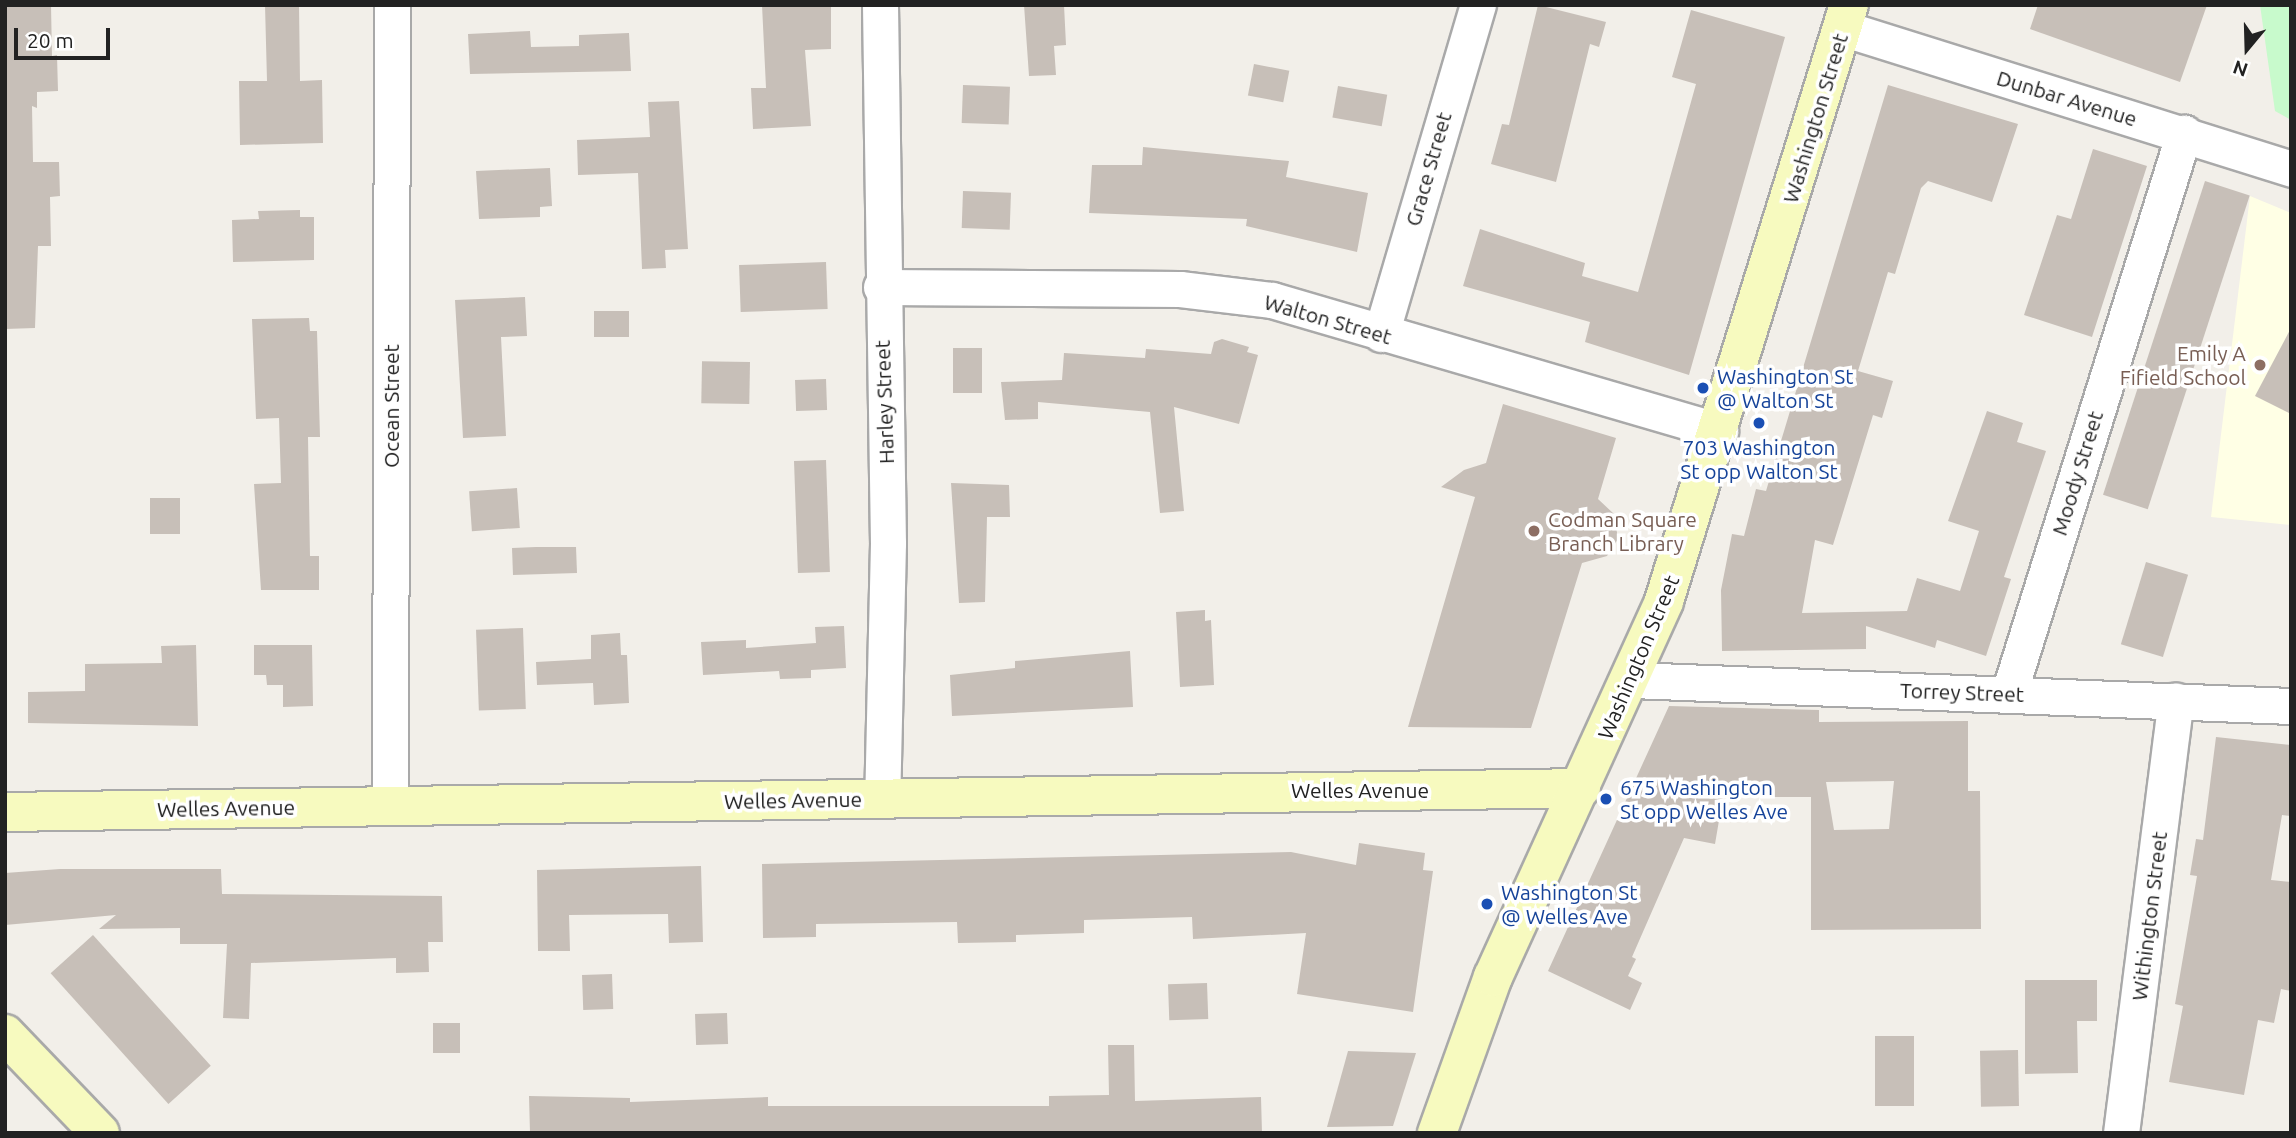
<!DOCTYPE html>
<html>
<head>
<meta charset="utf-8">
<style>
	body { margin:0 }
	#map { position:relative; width:2296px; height:1138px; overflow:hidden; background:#f2efe9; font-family:Ubuntu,sans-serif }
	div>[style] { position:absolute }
	.education>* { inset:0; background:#ffffe5 }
	.park>* { inset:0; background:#c8facc }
	.building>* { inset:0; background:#c7bfb8; transform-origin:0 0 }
	.roads { filter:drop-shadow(2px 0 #a9a9a9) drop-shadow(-2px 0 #a9a9a9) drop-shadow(0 2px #a9a9a9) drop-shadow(0 -2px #a9a9a9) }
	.street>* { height:35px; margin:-17.5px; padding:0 17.5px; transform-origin:17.5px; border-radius:17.5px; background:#fff }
	.secondary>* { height:38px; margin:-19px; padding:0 19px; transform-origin:19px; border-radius:19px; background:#f7fabf }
	.dots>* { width:19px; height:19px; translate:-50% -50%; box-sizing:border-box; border:4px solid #fff; border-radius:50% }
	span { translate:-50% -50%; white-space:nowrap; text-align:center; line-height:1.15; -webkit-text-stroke:7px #fff; paint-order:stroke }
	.street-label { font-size:21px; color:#222 }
	.education-label { font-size:21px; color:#785e54 }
	.right { translate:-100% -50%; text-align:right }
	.left { translate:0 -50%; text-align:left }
	.transit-label { font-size:21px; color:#164399 }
	.frame { position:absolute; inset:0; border:7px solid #222; pointer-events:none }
	.north { position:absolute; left:2212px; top:14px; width:70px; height:70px; -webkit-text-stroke:5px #fff; paint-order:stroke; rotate:199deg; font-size:19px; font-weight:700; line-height:28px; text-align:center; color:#222 }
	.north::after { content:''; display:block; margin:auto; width:24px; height:32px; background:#222; clip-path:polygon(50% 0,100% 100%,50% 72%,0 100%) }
	.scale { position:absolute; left:14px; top:28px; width:96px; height:32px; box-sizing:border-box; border:4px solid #222; border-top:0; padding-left:9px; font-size:21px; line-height:24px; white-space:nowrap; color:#222; -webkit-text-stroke:5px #fff; paint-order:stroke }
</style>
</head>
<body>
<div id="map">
	<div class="education">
		<i style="clip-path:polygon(2250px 196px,2291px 213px,2291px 525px,2211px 517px)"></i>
	</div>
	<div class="park">
		<i style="clip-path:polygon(2260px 5px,2291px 5px,2291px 120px,2275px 111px)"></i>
	</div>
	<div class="building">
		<i style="clip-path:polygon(5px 5px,51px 5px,52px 56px,57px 55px,58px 91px,37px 92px,37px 108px,32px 106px,33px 162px,59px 162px,60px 196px,50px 197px,51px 246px,38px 246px,35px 328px,5px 329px)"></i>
		<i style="clip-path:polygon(265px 5px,299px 5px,300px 81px,322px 80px,323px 143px,240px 145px,239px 81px,267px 81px)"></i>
		<i style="clip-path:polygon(762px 5px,831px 5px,831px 49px,805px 50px,811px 126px,753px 129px,751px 88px,766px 88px)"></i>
		<i style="clip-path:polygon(1024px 5px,1064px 5px,1066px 45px,1054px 46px,1056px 75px,1029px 76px)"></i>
		<i style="clip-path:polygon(1538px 5px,1606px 22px,1599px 47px,1590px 44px,1556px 182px,1491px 164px,1502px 124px,1509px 125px)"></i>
		<i style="clip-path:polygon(2038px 5px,2207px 5px,2180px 82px,2030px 29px)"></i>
		<i style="clip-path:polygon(1691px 10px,1785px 37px,1689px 375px,1585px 342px,1590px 322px,1463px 286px,1480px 229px,1585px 263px,1582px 276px,1638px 292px,1696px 84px,1672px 77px)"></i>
		<i style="clip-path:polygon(530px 31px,531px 47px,579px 46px,579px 35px,629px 33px,631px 71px,470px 74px,468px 34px)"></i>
		<i style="left:1254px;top:64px;width:36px;height:32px;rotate:11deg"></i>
		<i style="left:963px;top:85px;width:47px;height:38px;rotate:2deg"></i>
		<i style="clip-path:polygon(1888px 85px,2018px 124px,1992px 202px,1928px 181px,1921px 188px,1895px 274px,1888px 272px,1858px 371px,1893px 381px,1882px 418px,1873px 415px,1833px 545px,1815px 540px,1802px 613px,1907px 611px,1917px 578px,1960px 591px,1979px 531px,1948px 521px,1987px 411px,2023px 423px,2017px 442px,2046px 451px,2004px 577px,2011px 579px,1986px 656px,1937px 640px,1935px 648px,1866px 626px,1866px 649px,1722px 651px,1721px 590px,1732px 534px,1744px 536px,1756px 489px,1766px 491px)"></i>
		<i style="left:1338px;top:86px;width:50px;height:32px;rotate:10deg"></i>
		<i style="clip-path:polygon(679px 101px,688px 249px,665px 250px,666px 268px,642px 269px,638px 173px,578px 175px,577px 140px,650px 137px,648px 102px)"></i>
		<i style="clip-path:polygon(1143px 147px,1289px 161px,1286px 177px,1368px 193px,1357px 252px,1246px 226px,1247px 219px,1089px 213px,1092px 165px,1142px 165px)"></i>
		<i style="clip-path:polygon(2093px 149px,2147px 166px,2092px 337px,2024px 315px,2057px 215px,2071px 219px)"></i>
		<i style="clip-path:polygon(550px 168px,552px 206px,540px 207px,540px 217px,479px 219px,476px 171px)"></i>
		<i style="left:2205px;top:181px;width:47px;height:330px;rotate:18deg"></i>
		<i style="left:963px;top:191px;width:48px;height:37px;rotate:2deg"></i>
		<i style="clip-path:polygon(300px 210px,300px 217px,314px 217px,314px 260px,233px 262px,232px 220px,259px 219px,258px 211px)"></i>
		<i style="left:826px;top:262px;width:47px;height:87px;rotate:88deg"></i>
		<i style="clip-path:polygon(525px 297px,527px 336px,501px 337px,506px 436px,463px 438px,455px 300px)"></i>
		<i style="left:629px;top:311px;width:26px;height:35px;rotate:90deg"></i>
		<i style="clip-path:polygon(309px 318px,310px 331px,317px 331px,320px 437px,308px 437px,310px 556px,319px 556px,319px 590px,261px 590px,254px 484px,281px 483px,279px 418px,256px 419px,252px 319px)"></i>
		<i style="clip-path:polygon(2291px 328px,2291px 414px,2255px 396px)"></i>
		<i style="clip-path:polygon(1222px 339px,1249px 347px,1247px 352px,1258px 355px,1239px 424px,1174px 407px,1184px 511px,1160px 513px,1150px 412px,1038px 402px,1038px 419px,1005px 420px,1001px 382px,1062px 380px,1064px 353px,1145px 358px,1146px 349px,1211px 354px,1214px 342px)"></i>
		<i style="left:953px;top:348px;width:29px;height:45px"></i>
		<i style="left:750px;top:362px;width:42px;height:48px;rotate:91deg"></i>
		<i style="left:826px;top:379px;width:31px;height:31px;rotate:88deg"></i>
		<i style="clip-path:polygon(1503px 404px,1616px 438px,1598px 499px,1614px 514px,1618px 539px,1607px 556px,1582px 563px,1531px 728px,1408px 727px,1475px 497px,1441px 487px,1464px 470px,1486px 463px)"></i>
		<i style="left:826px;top:460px;width:112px;height:32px;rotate:88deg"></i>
		<i style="clip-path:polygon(951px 483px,1009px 485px,1010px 517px,987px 517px,985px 602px,959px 603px)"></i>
		<i style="left:517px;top:488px;width:40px;height:48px;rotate:86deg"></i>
		<i style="left:150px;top:498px;width:30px;height:36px"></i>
		<i style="clip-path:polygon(536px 547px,576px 547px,577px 573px,513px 575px,512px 548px)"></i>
		<i style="left:2146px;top:562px;width:44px;height:86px;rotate:17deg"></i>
		<i style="clip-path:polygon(1205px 610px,1205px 621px,1211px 620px,1214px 685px,1180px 687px,1176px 612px)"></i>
		<i style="clip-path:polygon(844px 626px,846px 668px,811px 670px,811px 678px,780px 679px,779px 671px,703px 675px,701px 642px,746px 640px,746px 648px,816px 643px,815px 627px)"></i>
		<i style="left:523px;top:628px;width:81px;height:47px;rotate:88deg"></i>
		<i style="clip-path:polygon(620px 633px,621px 655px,627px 655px,629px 703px,594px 705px,593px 683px,537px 685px,536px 662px,591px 659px,591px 635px)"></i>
		<i style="clip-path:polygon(196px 645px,198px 726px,28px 723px,28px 692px,85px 691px,85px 664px,162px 663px,161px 646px)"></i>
		<i style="clip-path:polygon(254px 645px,312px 645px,313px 706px,283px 707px,283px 685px,267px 685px,266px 675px,254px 675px)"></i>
		<i style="clip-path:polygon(1130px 651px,1133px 707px,952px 716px,950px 675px,1015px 668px,1015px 661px)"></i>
		<i style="clip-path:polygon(evenodd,1669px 706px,1819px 710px,1819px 722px,1968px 721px,1968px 791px,1980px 791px,1981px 929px,1811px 930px,1811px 797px,1723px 797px,1715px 844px,1684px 838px,1632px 957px,1636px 959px,1628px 976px,1642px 983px,1630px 1010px,1548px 971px,1669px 706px,1894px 781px,1889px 829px,1834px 830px,1826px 782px,1894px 781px)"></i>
		<i style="clip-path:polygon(2216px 737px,2291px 745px,2291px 816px,2282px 815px,2271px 880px,2291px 882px,2291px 991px,2281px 989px,2274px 1023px,2258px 1020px,2244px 1095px,2169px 1082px,2183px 1006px,2175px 1004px,2197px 876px,2190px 875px,2196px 839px,2203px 840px)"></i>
		<i style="clip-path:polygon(1359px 843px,1425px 853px,1423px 870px,1433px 871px,1413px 1012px,1297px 994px,1306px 933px,1193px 939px,1192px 917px,1084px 920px,1084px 933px,1016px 935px,1016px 942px,958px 943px,957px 922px,816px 924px,816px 937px,763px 938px,762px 864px,1291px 852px,1356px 865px)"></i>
		<i style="clip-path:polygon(701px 866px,703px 942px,669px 943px,668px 914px,569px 915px,570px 951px,538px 951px,537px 870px)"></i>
		<i style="clip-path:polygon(60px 869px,221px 869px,222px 894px,442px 896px,443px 942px,428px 942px,429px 972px,396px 973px,396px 958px,251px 963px,249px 1019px,223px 1018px,227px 944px,180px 944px,180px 928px,99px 929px,116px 915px,5px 925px,5px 873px)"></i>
		<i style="left:93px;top:935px;width:176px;height:57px;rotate:48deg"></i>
		<i style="left:612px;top:974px;width:35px;height:30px;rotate:88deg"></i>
		<i style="clip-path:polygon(2025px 980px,2097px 980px,2097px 1021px,2077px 1021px,2078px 1073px,2025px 1074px)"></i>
		<i style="left:1207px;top:983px;width:36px;height:39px;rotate:88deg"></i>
		<i style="left:727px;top:1013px;width:31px;height:32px;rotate:88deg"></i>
		<i style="left:460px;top:1023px;width:30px;height:27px;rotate:90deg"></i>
		<i style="left:1875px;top:1036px;width:39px;height:70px"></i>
		<i style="clip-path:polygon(1108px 1045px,1134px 1045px,1135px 1101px,1261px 1097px,1262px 1133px,530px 1133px,529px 1096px,630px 1098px,630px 1102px,768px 1097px,768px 1106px,1049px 1106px,1049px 1096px,1109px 1095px)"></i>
		<i style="left:2018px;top:1050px;width:56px;height:38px;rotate:89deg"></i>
		<i style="clip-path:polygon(1348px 1051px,1416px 1053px,1393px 1126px,1327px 1127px)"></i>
	</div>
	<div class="roads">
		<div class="street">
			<i style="left:880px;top:5px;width:538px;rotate:89.15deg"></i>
			<i style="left:888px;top:543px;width:255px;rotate:91.3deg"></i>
			<i style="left:1842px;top:28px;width:471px;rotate:17.4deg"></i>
			<i style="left:881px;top:287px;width:299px;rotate:0.4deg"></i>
			<i style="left:1180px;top:289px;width:93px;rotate:6.8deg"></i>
			<i style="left:1272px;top:300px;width:467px;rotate:16.3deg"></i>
			<i style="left:1381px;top:334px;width:343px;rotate:-73.6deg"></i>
			<i style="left:1632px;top:680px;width:660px;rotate:2.26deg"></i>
			<i style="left:2009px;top:693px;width:587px;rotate:-72.65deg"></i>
			<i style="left:390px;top:806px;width:801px;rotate:-89.86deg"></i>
			<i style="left:2121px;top:1133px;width:436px;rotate:-82.8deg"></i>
		</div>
		<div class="secondary">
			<i style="left:5px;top:812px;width:1576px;rotate:-0.87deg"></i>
			<i style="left:5px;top:1034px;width:137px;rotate:46.2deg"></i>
			<i style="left:1437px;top:1133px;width:166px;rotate:-70.3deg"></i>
			<i style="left:1493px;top:977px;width:413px;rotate:-65.5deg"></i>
			<i style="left:1664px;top:601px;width:624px;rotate:-72.76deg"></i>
		</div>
	</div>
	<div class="dots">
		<i style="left:2260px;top:365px;background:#8d6e63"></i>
		<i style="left:1703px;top:388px;background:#1a4fb4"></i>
		<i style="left:1759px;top:423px;background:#1a4fb4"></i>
		<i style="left:1534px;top:531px;background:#8d6e63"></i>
		<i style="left:1606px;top:799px;background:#1a4fb4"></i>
		<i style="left:1487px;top:904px;background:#1a4fb4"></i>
	</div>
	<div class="street-label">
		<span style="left:2067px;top:98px;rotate:17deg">Dunbar Avenue</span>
		<span style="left:1815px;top:118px;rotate:-73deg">Washington Street</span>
		<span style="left:1428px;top:169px;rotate:-74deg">Grace Street</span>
		<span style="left:1328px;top:319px;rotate:16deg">Walton Street</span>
		<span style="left:884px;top:402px;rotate:-92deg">Harley Street</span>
		<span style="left:391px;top:406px;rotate:-90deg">Ocean Street</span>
		<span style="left:2077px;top:473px;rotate:-73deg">Moody Street</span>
		<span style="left:1638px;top:657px;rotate:-67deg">Washington Street</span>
		<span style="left:1962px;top:692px;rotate:2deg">Torrey Street</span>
		<span style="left:1360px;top:790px">Welles Avenue</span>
		<span style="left:793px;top:800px;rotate:-1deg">Welles Avenue</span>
		<span style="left:226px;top:808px;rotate:-1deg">Welles Avenue</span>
		<span style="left:2149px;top:916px;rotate:-83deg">Withington Street</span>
	</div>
	<div class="education-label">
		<span class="right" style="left:2246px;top:365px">Emily A<br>Fifield School</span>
		<span class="left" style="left:1548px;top:531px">Codman Square<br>Branch Library</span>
	</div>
	<div class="transit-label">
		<span class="left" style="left:1717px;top:388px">Washington St<br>@ Walton St</span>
		<span style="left:1759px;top:459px">703 Washington<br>St opp Walton St</span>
		<span class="left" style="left:1620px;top:799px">675 Washington<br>St opp Welles Ave</span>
		<span class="left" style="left:1501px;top:904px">Washington St<br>@ Welles Ave</span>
	</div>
	<div class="frame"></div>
	<div class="north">N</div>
	<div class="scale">20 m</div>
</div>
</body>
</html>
